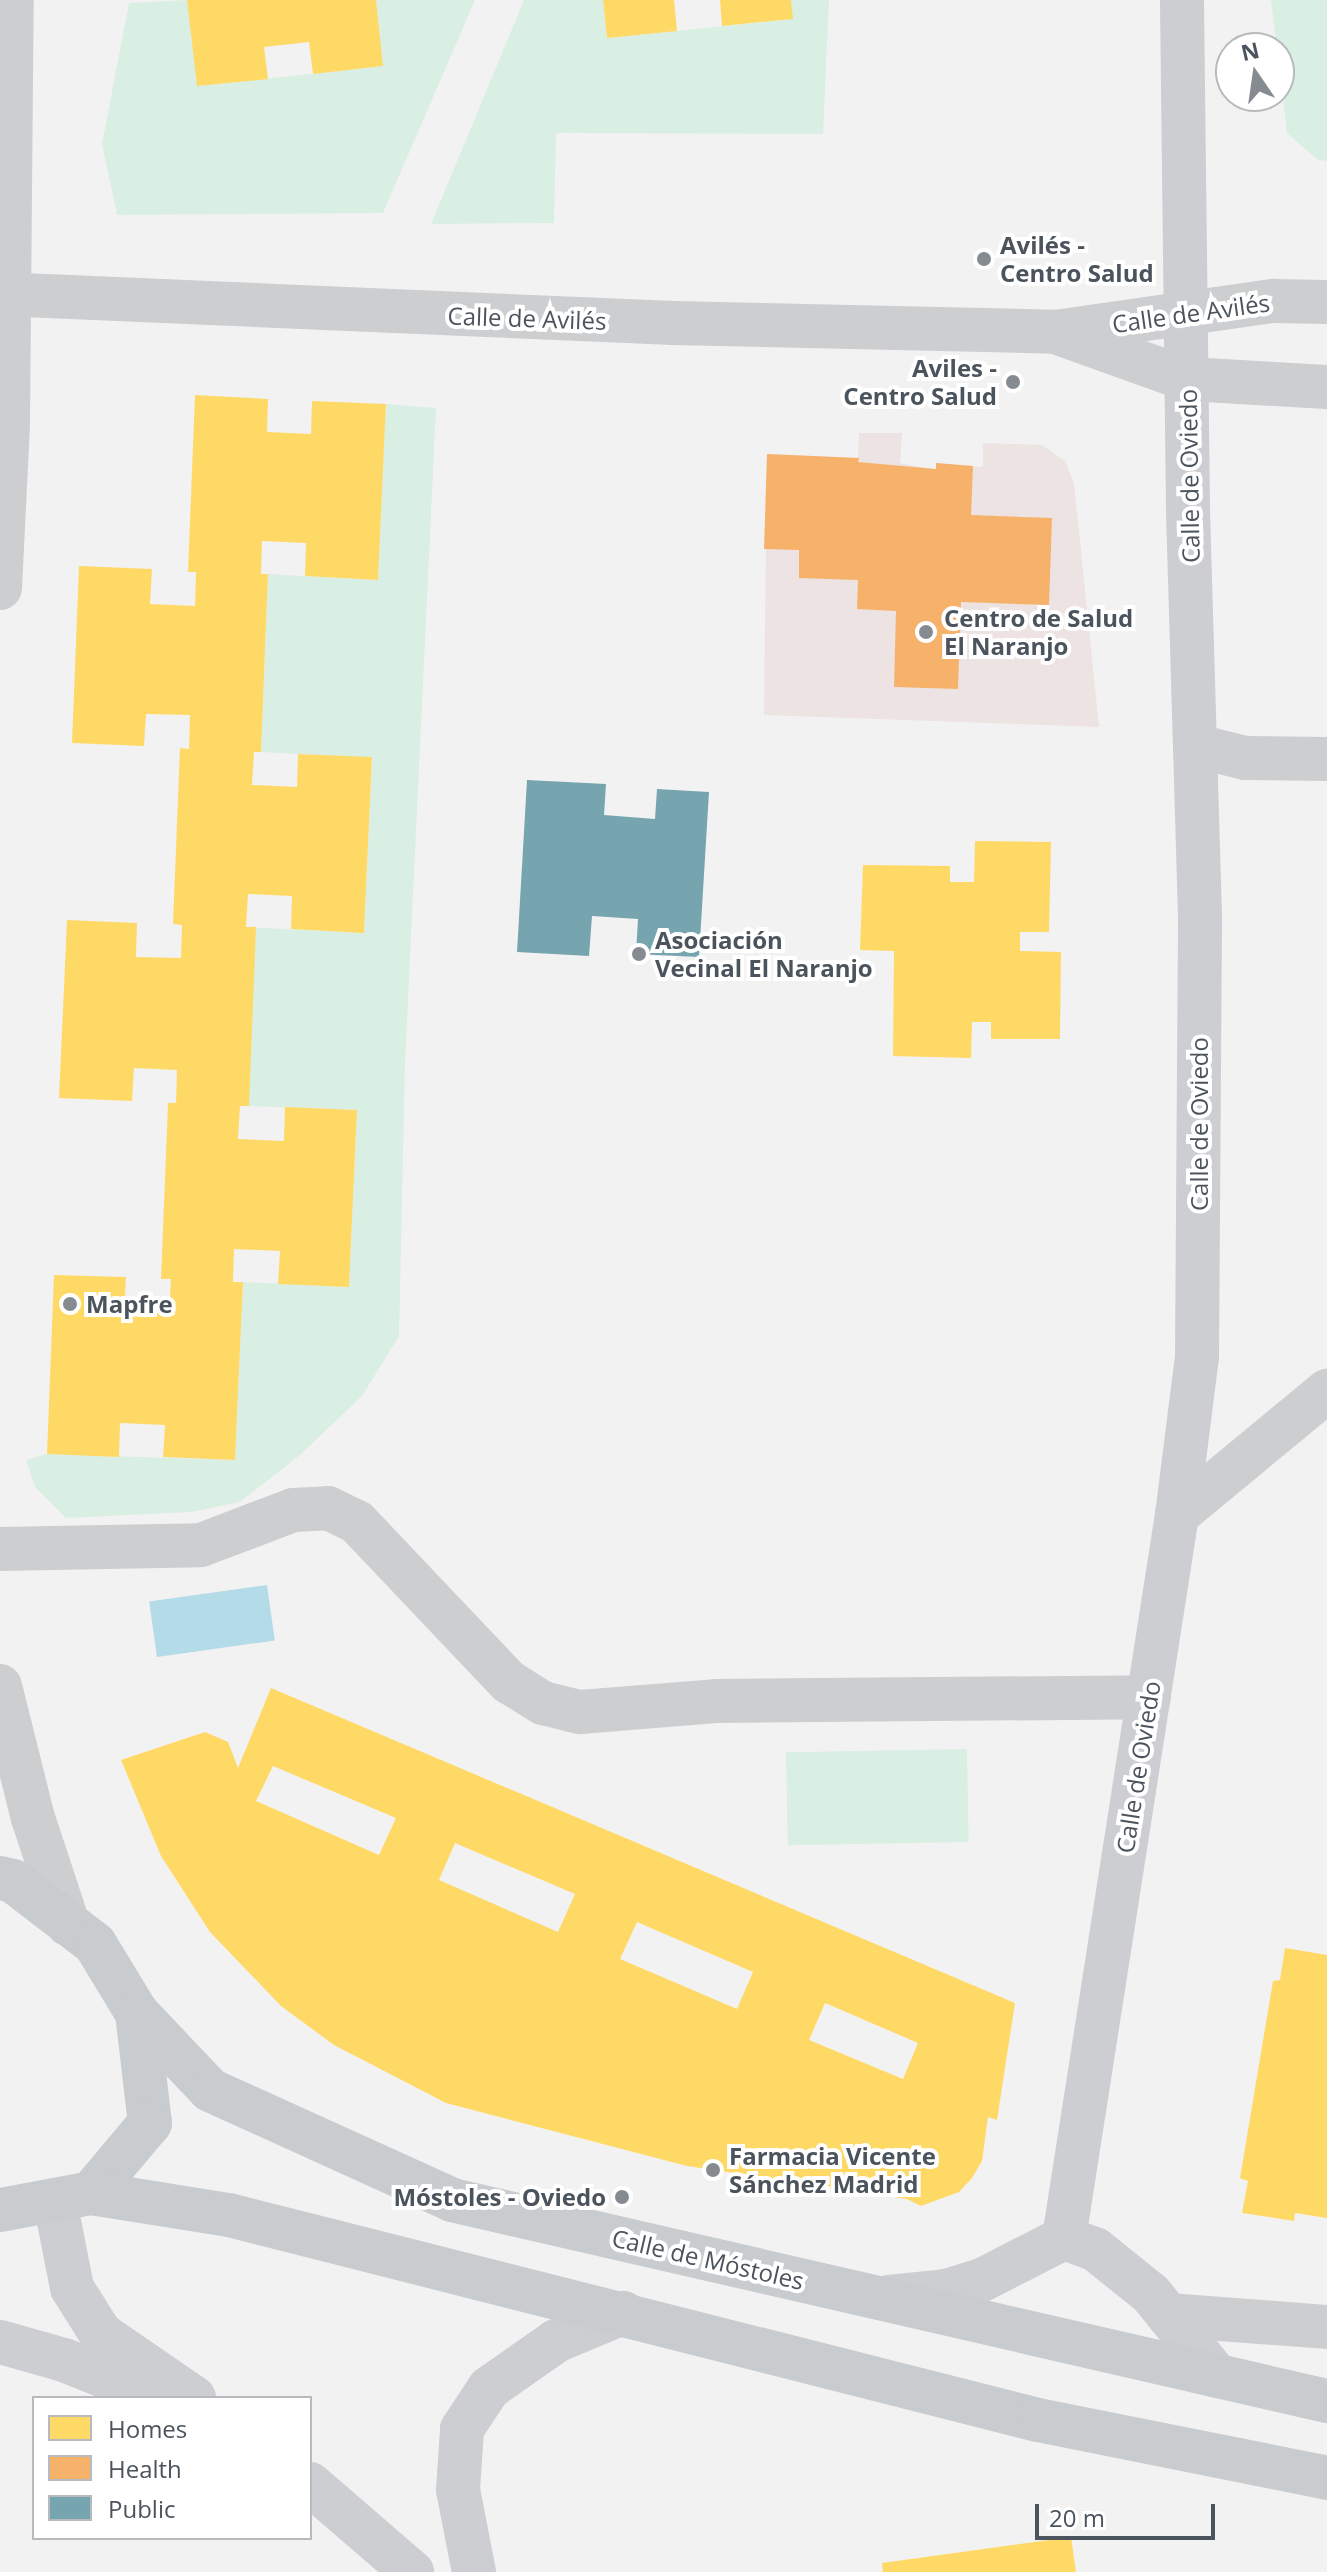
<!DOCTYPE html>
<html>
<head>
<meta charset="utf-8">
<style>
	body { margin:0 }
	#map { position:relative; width:1327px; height:2572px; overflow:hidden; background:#f3f2f2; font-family:"Open Sans",sans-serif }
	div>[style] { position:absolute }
	.medical>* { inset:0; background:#ece3e2 }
	.green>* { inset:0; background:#daefe3; transform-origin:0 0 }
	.water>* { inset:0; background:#b3dbe8; transform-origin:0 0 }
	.homes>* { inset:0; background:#ffd966 }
	.health>* { inset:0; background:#f6b26b }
	.public>* { inset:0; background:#76a5af }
	.street>* { height:44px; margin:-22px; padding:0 22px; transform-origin:22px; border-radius:22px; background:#ccced0 }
	.secondary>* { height:44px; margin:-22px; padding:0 22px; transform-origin:22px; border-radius:22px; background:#cdced1 }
	.primary>* { height:44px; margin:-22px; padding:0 22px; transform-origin:22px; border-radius:22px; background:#c9ccce }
	.dots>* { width:22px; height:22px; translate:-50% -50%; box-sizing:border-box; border:4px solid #fff; border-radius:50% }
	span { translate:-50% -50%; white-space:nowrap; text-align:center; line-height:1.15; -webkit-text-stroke:8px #fff; paint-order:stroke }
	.poi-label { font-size:24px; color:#4b545d; font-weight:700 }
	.left { translate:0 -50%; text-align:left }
	.right { translate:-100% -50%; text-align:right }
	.street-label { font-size:24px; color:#4b545d }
	.legend { position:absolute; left:32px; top:2396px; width:280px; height:144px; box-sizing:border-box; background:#fff; border:2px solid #b7bbbe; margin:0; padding:10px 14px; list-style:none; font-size:24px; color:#4b545d }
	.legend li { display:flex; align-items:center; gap:16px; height:40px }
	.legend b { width:40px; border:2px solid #b7bbbe }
	.north { position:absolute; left:1215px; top:32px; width:80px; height:80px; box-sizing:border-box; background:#fff; border:2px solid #b7bbbe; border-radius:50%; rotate:347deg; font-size:22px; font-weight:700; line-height:32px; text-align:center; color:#4b545d }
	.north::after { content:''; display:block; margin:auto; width:28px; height:36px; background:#868b91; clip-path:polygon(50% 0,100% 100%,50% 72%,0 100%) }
	.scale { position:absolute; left:1035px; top:2504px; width:180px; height:36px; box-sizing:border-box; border:4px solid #4b545d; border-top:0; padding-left:10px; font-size:24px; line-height:28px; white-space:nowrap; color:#4b545d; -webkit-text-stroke:6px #fff; paint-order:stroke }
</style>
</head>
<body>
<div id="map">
	<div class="medical">
		<i style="clip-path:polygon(859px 433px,902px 433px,900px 463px,925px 468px,936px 469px,936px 463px,983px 467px,983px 443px,1042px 445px,1065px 461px,1074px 483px,1099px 727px,764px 715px,767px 454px,858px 458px)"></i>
	</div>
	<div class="green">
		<i style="clip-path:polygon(187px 0,198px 86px,382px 66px,376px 0,475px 0,383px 213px,117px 215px,102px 144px,129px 3px)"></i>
		<i style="clip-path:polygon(524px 0,603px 0,607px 38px,792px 19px,791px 0,829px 0,823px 134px,556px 133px,554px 223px,431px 224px)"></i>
		<i style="clip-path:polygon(1271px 0,1327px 0,1327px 161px,1318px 160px,1287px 133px)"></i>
		<i style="clip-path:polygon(386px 404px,436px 408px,405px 1064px,399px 1336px,362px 1396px,300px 1455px,240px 1502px,192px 1512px,66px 1518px,35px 1487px,26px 1460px,47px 1454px,235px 1460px,243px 1282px,349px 1287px,357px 1110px,249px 1106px,246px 927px,364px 933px,372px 758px,261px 752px,268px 574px,378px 580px)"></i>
		<i style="left:967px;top:1749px;width:93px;height:181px;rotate:89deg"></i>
	</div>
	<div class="water">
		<i style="left:267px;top:1585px;width:56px;height:119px;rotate:82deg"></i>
	</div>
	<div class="homes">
		<i style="clip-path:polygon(187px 0,376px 0,383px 66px,313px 74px,309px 42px,264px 47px,268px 79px,197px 86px)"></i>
		<i style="clip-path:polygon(603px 0,674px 0,677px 31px,607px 38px)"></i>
		<i style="clip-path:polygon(720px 0,791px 0,793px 19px,722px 26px)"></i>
		<i style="clip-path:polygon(195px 395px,268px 399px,267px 432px,311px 434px,312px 401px,386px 404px,378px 580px,305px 576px,306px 543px,262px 541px,261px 574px,268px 574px,261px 752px,254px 752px,252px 785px,297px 787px,298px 754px,372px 757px,364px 933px,291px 929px,292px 896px,248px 894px,246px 927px,256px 927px,249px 1106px,240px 1106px,238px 1139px,284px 1141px,285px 1107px,357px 1110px,349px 1287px,278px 1284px,280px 1251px,234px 1249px,233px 1282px,243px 1282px,235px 1460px,163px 1457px,165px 1425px,120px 1423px,119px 1457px,47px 1454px,54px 1275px,126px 1277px,124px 1312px,169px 1313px,171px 1279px,161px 1279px,168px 1103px,176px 1103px,177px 1070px,134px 1068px,132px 1101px,59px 1098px,67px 920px,137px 923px,136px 957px,181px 958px,182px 925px,173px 924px,180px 748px,189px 749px,190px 715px,146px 714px,144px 746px,72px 743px,79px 566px,152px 569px,150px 604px,195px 606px,196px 572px,188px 572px)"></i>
		<i style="clip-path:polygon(975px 841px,1051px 842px,1049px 932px,1020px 932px,1020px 951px,1061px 952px,1060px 1039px,991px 1039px,991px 1022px,972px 1022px,971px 1058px,893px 1056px,894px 951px,860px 950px,863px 865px,950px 866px,950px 882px,974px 882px)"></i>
		<i style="clip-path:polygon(evenodd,271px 1688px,1015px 2003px,997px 2120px,988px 2117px,982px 2161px,972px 2178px,959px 2192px,921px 2206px,907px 2199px,687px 2166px,446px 2103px,334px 2045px,281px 2006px,210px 1932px,161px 1856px,121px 1760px,205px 1732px,228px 1742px,238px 1768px,271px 1688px,273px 1766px,396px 1818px,379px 1855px,256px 1801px,273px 1766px,271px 1688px,455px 1843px,575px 1894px,558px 1932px,439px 1880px,455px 1843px,271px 1688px,637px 1922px,753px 1972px,737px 2009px,620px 1959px,637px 1922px,271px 1688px,825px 2003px,918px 2043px,903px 2079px,809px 2040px,825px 2003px)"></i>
		<i style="clip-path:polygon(1285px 1948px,1327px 1955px,1327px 2218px,1295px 2213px,1294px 2221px,1242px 2213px,1248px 2181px,1240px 2178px,1273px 1981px,1280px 1980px)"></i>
		<i style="clip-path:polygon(1071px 2537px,1076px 2572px,883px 2572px,882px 2563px)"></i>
	</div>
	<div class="health">
		<i style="clip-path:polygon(767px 454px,859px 458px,858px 462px,936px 469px,936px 463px,973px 466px,971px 515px,1052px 518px,1049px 605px,961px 602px,958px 689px,894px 687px,896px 611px,857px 609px,858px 580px,799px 578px,799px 550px,764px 549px)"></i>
	</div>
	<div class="public">
		<i style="clip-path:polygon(527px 780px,606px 784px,604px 815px,655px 819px,657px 789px,709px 792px,699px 957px,636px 954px,638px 919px,592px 916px,589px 956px,517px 952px)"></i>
	</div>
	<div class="street">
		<i style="left:0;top:294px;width:674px;rotate:2.47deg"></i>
		<i style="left:673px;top:323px;width:382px;rotate:1.3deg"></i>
		<i style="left:1055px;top:332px;width:221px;rotate:-8.1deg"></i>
		<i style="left:1274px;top:301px;width:53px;rotate:1.1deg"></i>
		<i style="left:1061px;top:334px;width:134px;rotate:19.7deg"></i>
		<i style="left:1187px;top:379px;width:140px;rotate:3.3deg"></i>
		<i style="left:0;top:588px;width:166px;rotate:-87.2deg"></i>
		<i style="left:8px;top:422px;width:422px;rotate:-89.5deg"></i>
		<i style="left:1197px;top:746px;width:49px;rotate:14deg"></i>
		<i style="left:1245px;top:758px;width:82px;rotate:0.7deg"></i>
		<i style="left:1177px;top:1515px;width:195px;rotate:-39.6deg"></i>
		<i style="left:0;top:1549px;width:201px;rotate:-1.1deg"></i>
		<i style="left:201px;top:1545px;width:98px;rotate:-20.8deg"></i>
		<i style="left:293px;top:1510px;width:35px;rotate:-3deg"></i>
		<i style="left:328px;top:1508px;width:32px;rotate:26deg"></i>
		<i style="left:357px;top:1522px;width:221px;rotate:46.5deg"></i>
		<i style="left:509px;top:1682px;width:40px;rotate:32deg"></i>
		<i style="left:543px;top:1703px;width:38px;rotate:14deg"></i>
		<i style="left:580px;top:1712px;width:136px;rotate:-4.6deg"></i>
		<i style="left:716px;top:1701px;width:433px;rotate:-0.5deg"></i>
		<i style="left:0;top:1686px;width:136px;rotate:76deg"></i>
		<i style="left:33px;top:1818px;width:112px;rotate:71.7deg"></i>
		<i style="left:1168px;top:2315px;width:159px;rotate:4.3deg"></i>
	</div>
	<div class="secondary">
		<i style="left:55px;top:2201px;width:89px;rotate:78.9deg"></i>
		<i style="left:72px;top:2288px;width:54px;rotate:57.8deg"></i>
		<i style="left:101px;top:2334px;width:113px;rotate:34.5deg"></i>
		<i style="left:1064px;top:2238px;width:732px;rotate:-81.12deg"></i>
		<i style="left:1177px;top:1515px;width:160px;rotate:-82.8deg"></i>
		<i style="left:1197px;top:1356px;width:440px;rotate:-89.6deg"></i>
		<i style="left:1200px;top:916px;width:408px;rotate:-91.7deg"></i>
		<i style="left:1188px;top:508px;width:508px;rotate:-90.68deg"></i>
		<i style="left:889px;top:2297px;width:57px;rotate:-6deg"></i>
		<i style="left:946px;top:2291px;width:38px;rotate:-17deg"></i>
		<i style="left:982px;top:2280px;width:92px;rotate:-27.1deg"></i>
		<i style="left:1064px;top:2238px;width:33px;rotate:20deg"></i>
		<i style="left:1095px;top:2249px;width:72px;rotate:38.8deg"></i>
		<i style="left:1151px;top:2294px;width:105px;rotate:51.2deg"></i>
		<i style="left:0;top:2342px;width:66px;rotate:15.7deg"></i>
		<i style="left:64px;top:2360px;width:102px;rotate:21.8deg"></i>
		<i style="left:310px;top:2484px;width:135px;rotate:40.8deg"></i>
		<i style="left:474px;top:2572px;width:84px;rotate:-101deg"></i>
		<i style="left:458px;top:2490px;width:61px;rotate:-86.2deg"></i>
		<i style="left:462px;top:2429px;width:49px;rotate:-56.6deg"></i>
		<i style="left:489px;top:2388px;width:82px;rotate:-35deg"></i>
		<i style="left:556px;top:2341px;width:73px;rotate:-22.7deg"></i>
	</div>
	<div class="primary">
		<i style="left:0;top:1878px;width:13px;rotate:13deg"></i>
		<i style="left:13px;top:1881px;width:103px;rotate:37.5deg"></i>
		<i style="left:95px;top:1944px;width:81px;rotate:58.7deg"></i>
		<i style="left:137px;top:2013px;width:111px;rotate:83.3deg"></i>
		<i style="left:150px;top:2123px;width:92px;rotate:130.1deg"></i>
		<i style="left:91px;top:2193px;width:93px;rotate:169.4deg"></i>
		<i style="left:137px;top:2013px;width:106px;rotate:46.5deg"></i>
		<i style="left:210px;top:2090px;width:266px;rotate:24.4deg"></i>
		<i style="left:452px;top:2200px;width:898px;rotate:12.94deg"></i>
		<i style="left:91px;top:2193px;width:140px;rotate:9.1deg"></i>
		<i style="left:229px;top:2215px;width:835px;rotate:14.22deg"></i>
		<i style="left:1038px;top:2420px;width:295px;rotate:11.3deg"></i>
	</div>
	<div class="dots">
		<i style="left:984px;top:259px;background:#868b91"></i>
		<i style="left:1013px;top:382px;background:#868b91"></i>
		<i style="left:926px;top:632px;background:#868b91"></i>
		<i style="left:639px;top:954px;background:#868b91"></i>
		<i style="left:70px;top:1304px;background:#868b91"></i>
		<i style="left:713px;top:2170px;background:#868b91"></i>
		<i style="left:622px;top:2197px;background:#868b91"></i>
	</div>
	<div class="poi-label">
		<span class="left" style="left:1000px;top:259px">Avilés -<br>Centro Salud</span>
		<span class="right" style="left:997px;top:382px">Aviles -<br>Centro Salud</span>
		<span class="left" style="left:944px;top:632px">Centro de Salud<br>El Naranjo</span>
		<span class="left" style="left:655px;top:954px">Asociación<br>Vecinal El Naranjo</span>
		<span class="left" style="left:86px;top:1304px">Mapfre</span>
		<span class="left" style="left:729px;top:2170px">Farmacia Vicente<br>Sánchez Madrid</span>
		<span class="right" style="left:606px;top:2197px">Móstoles - Oviedo</span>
	</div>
	<div class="street-label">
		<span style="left:1191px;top:313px;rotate:-8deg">Calle de Avilés</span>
		<span style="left:527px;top:318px;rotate:2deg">Calle de Avilés</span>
		<span style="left:1189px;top:476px;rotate:-91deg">Calle de Oviedo</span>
		<span style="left:1199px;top:1124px;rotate:-90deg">Calle de Oviedo</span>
		<span style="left:1138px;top:1767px;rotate:-81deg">Calle de Oviedo</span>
		<span style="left:708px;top:2259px;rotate:13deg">Calle de Móstoles</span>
	</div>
	<ul class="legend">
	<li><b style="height:22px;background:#ffd966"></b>Homes</li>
	<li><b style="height:22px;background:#f6b26b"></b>Health</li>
	<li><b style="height:22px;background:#76a5af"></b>Public</li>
	</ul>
	<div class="north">N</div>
	<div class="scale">20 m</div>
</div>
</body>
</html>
